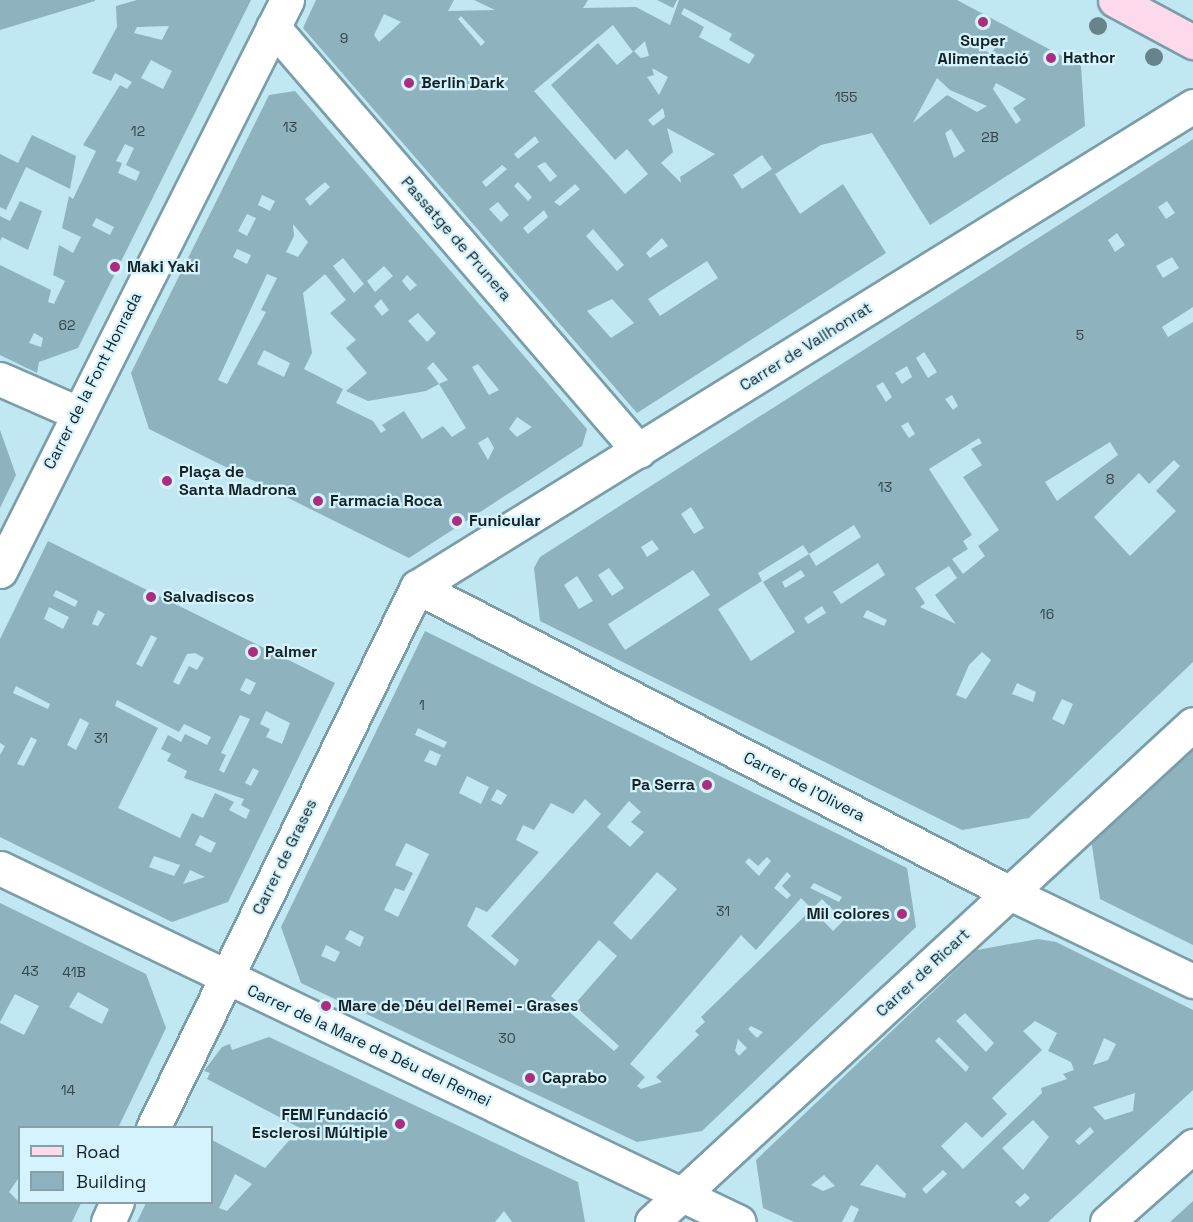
<!DOCTYPE html>
<html>
<head>
<meta charset="utf-8">
<style>
	body { margin:0 }
	#map { position:relative; width:1193px; height:1222px; overflow:hidden; background:#c1e7f3; font-family:"Space Grotesk",sans-serif }
	div>[style] { position:absolute }
	.building>* { inset:0; background:#8eb2be }
	.roads { filter:drop-shadow(2px 0 #7a9ea9) drop-shadow(-2px 0 #7a9ea9) drop-shadow(0 2px #7a9ea9) drop-shadow(0 -2px #7a9ea9) }
	.minor>* { height:33px; margin:-16.5px; padding:0 16.5px; transform-origin:16.5px; border-radius:16.5px; background:#fff }
	.major>* { height:33px; margin:-16.5px; padding:0 16.5px; transform-origin:16.5px; border-radius:16.5px; background:#fdd9ec }
	.trees>* { width:18px; height:18px; margin:-9px; border-radius:50%; background:#67848d }
	.dots>* { width:16px; height:16px; translate:-50% -50%; box-sizing:border-box; border:3px solid #d5f3fd; border-radius:50% }
	span { translate:-50% -50%; white-space:nowrap; text-align:center; line-height:1.15; -webkit-text-stroke:4.5px #d5f3fd; paint-order:stroke }
	.number-label { font-size:14px; color:#32464c }
	.number-label span { -webkit-text-stroke-width:0 }
	.poi-label { font-size:16px; color:#132226; font-weight:700 }
	.left { translate:0 -50%; text-align:left }
	.right { translate:-100% -50%; text-align:right }
	.street-label { font-size:16px; color:#132226 }
	.legend { position:absolute; left:18px; top:1126px; width:195px; height:78px; box-sizing:border-box; background:#d5f3fd; border:2px solid #879fa7; margin:0; padding:8px 10px; list-style:none; font-size:18px; color:#132226 }
	.legend li { display:flex; align-items:center; gap:12px; height:30px }
	.legend b { width:30px; border:2px solid #879fa7 }
</style>
</head>
<body>
<div id="map">
	<div class="building">
		<i style="clip-path:polygon(0 0,95px 0,95px 1px,0 30px)"></i>
		<i style="clip-path:polygon(evenodd,137px 0,251px 0,78px 348px,39px 362px,37px 373px,0 355px,0 265px,51px 290px,48px 302px,54px 304px,65px 281px,53px 275px,59px 245px,73px 253px,81px 237px,62px 228px,69px 196px,73px 199px,96px 151px,83px 145px,120px 85px,127px 89px,132px 82px,115px 73px,111px 81px,92px 73px,117px 27px,116px 6px,137px 0,169px 26px,162px 40px,134px 33px,137px 27px,169px 26px,137px 0,151px 60px,172px 71px,163px 89px,141px 78px,151px 60px,137px 0,125px 144px,134px 148px,126px 165px,140px 172px,136px 181px,118px 173px,122px 163px,116px 161px,125px 144px,137px 0,96px 218px,114px 227px,110px 235px,92px 226px,96px 218px,137px 0,34px 333px,43px 338px,41px 347px,29px 343px,34px 333px)"></i>
		<i style="clip-path:polygon(evenodd,316px 0,454px 0,448px 11px,495px 10px,474px 0,588px 0,583px 8px,636px 7px,670px 25px,679px 0,957px 0,1081px 66px,1085px 126px,930px 225px,872px 133px,821px 145px,775px 174px,800px 214px,843px 184px,886px 253px,637px 413px,303px 28px,316px 0,684px 8px,732px 34px,729px 40px,755px 55px,749px 64px,699px 37px,704px 27px,681px 14px,684px 8px,316px 0,384px 14px,401px 22px,379px 42px,374px 35px,384px 14px,316px 0,461px 16px,485px 42px,481px 46px,458px 19px,461px 16px,316px 0,613px 25px,633px 52px,645px 41px,649px 56px,641px 58px,634px 51px,617px 65px,598px 43px,551px 85px,615px 160px,627px 149px,648px 174px,625px 194px,534px 91px,613px 25px,316px 0,980px 38px,996px 46px,991px 54px,976px 45px,980px 38px,316px 0,652px 68px,668px 77px,659px 95px,647px 77px,654px 75px,652px 68px,316px 0,937px 78px,950px 90px,987px 106px,977px 112px,947px 95px,913px 123px,937px 78px,316px 0,996px 83px,1026px 99px,1013px 108px,1021px 120px,1016px 124px,993px 89px,996px 83px,316px 0,663px 108px,665px 117px,653px 126px,648px 120px,663px 108px,316px 0,667px 128px,715px 154px,680px 177px,681px 183px,661px 163px,673px 152px,667px 128px,316px 0,951px 129px,965px 151px,954px 158px,945px 133px,951px 129px,316px 0,535px 136px,539px 142px,518px 159px,514px 154px,535px 136px,316px 0,762px 155px,772px 169px,742px 189px,733px 175px,762px 155px,316px 0,545px 162px,557px 176px,550px 182px,537px 166px,545px 162px,316px 0,502px 165px,507px 169px,486px 187px,482px 182px,502px 165px,316px 0,518px 182px,532px 197px,528px 201px,514px 186px,518px 182px,316px 0,575px 184px,580px 189px,560px 206px,554px 202px,575px 184px,316px 0,498px 202px,509px 215px,501px 222px,489px 209px,498px 202px,316px 0,544px 210px,548px 217px,528px 234px,523px 228px,544px 210px,316px 0,593px 229px,624px 265px,617px 271px,586px 236px,593px 229px,316px 0,662px 238px,668px 246px,650px 258px,646px 253px,662px 238px,316px 0,707px 261px,718px 278px,660px 316px,648px 299px,707px 261px,316px 0,612px 299px,634px 323px,611px 338px,587px 311px,612px 299px)"></i>
		<i style="clip-path:polygon(657px 0,677px 0,673px 8px)"></i>
		<i style="clip-path:polygon(evenodd,295px 91px,587px 429px,582px 446px,409px 558px,149px 429px,131px 373px,269px 95px,295px 91px,325px 182px,330px 187px,310px 206px,305px 199px,325px 182px,295px 91px,262px 195px,275px 201px,270px 211px,258px 205px,262px 195px,295px 91px,247px 214px,256px 218px,247px 236px,238px 231px,247px 214px,295px 91px,293px 224px,308px 242px,298px 257px,286px 252px,294px 236px,293px 224px,295px 91px,237px 249px,251px 255px,247px 264px,233px 257px,237px 249px,295px 91px,343px 258px,364px 284px,354px 293px,333px 266px,343px 258px,295px 91px,384px 266px,393px 276px,375px 292px,367px 281px,384px 266px,295px 91px,267px 274px,277px 278px,261px 310px,266px 312px,227px 384px,218px 380px,267px 274px,295px 91px,325px 274px,346px 300px,330px 313px,356px 340px,346px 348px,367px 373px,346px 391px,368px 401px,426px 391px,439px 384px,427px 368px,433px 362px,448px 380px,439px 384px,466px 428px,452px 437px,443px 426px,422px 439px,404px 411px,382px 425px,386px 430px,381px 433px,373px 421px,336px 403px,343px 389px,304px 369px,312px 353px,303px 293px,325px 274px,295px 91px,407px 275px,417px 285px,410px 291px,402px 281px,407px 275px,295px 91px,381px 299px,389px 310px,382px 316px,374px 306px,381px 299px,295px 91px,418px 313px,436px 333px,427px 342px,408px 321px,418px 313px,295px 91px,264px 350px,290px 363px,284px 377px,257px 364px,264px 350px,295px 91px,478px 364px,499px 390px,489px 395px,472px 367px,478px 364px,295px 91px,517px 417px,532px 427px,517px 437px,509px 429px,517px 417px,295px 91px,488px 437px,494px 448px,488px 460px,478px 443px,488px 437px)"></i>
		<i style="clip-path:polygon(32px 135px,76px 156px,70px 189px,26px 167px,6px 210px,0 207px,0 154px,18px 163px)"></i>
		<i style="clip-path:polygon(evenodd,1193px 139px,1193px 307px,1162px 327px,1168px 337px,1193px 322px,1193px 662px,1029px 818px,962px 830px,540px 621px,534px 568px,540px 557px,1193px 139px,1167px 201px,1175px 213px,1166px 219px,1158px 207px,1167px 201px,1193px 139px,1117px 233px,1125px 245px,1115px 252px,1108px 240px,1117px 233px,1193px 139px,1172px 257px,1179px 268px,1163px 278px,1156px 266px,1172px 257px,1193px 139px,924px 352px,937px 372px,928px 378px,916px 358px,924px 352px,1193px 139px,907px 366px,912px 377px,902px 384px,895px 373px,907px 366px,1193px 139px,883px 382px,892px 397px,886px 402px,876px 386px,883px 382px,1193px 139px,952px 395px,958px 406px,953px 410px,945px 399px,952px 395px,1193px 139px,908px 422px,915px 434px,909px 438px,901px 426px,908px 422px,1193px 139px,979px 438px,982px 443px,971px 449px,982px 465px,963px 477px,999px 530px,978px 546px,985px 556px,963px 574px,952px 559px,968px 549px,963px 541px,972px 535px,929px 469px,979px 438px,1193px 139px,1110px 442px,1118px 455px,1057px 501px,1045px 482px,1110px 442px,1193px 139px,1174px 460px,1180px 466px,1156px 491px,1176px 511px,1130px 556px,1094px 517px,1139px 473px,1149px 484px,1174px 460px,1193px 139px,691px 507px,704px 528px,694px 534px,681px 514px,691px 507px,1193px 139px,854px 525px,861px 537px,816px 566px,809px 554px,763px 582px,795px 632px,751px 661px,718px 609px,762px 581px,758px 573px,803px 545px,809px 554px,854px 525px,1193px 139px,652px 540px,659px 549px,647px 557px,641px 547px,652px 540px,1193px 139px,878px 563px,885px 575px,841px 604px,833px 592px,878px 563px,1193px 139px,949px 566px,957px 578px,935px 595px,956px 624px,920px 607px,925px 603px,915px 588px,949px 566px,1193px 139px,609px 568px,624px 588px,612px 596px,598px 575px,609px 568px,1193px 139px,693px 570px,710px 595px,625px 650px,608px 624px,693px 570px,1193px 139px,801px 570px,805px 576px,785px 588px,782px 582px,801px 570px,1193px 139px,577px 576px,593px 601px,579px 609px,564px 585px,577px 576px,1193px 139px,822px 606px,826px 613px,808px 624px,804px 618px,822px 606px,1193px 139px,867px 610px,887px 620px,884px 626px,863px 617px,867px 610px,1193px 139px,982px 652px,991px 660px,966px 699px,956px 695px,969px 665px,982px 652px,1193px 139px,1017px 683px,1036px 692px,1033px 702px,1012px 694px,1017px 683px,1193px 139px,1062px 699px,1073px 704px,1064px 725px,1052px 719px,1062px 699px)"></i>
		<i style="clip-path:polygon(20px 201px,42px 211px,28px 250px,2px 237px,0 241px,0 216px,10px 221px)"></i>
		<i style="clip-path:polygon(0 430px,16px 475px,0 508px)"></i>
		<i style="clip-path:polygon(evenodd,48px 541px,335px 683px,228px 902px,172px 922px,0 837px,0 755px,5px 746px,0 743px,0 639px,48px 541px,56px 590px,78px 601px,75px 607px,53px 596px,56px 590px,48px 541px,49px 607px,69px 617px,63px 629px,44px 619px,49px 607px,48px 541px,98px 610px,105px 614px,98px 626px,92px 624px,98px 610px,48px 541px,151px 635px,157px 638px,142px 667px,136px 664px,151px 635px,48px 541px,195px 653px,204px 658px,197px 670px,189px 666px,179px 685px,173px 682px,187px 654px,195px 653px,48px 541px,246px 678px,256px 683px,250px 695px,240px 690px,246px 678px,48px 541px,16px 686px,50px 704px,48px 709px,13px 693px,16px 686px,48px 541px,117px 700px,179px 732px,184px 724px,211px 737px,207px 745px,185px 734px,181px 742px,168px 735px,161px 749px,171px 754px,167px 761px,187px 771px,184px 778px,244px 799px,241px 805px,250px 810px,246px 819px,229px 810px,234px 802px,215px 793px,203px 818px,192px 813px,180px 838px,118px 808px,158px 728px,115px 706px,117px 700px,48px 541px,266px 711px,290px 723px,282px 744px,266px 737px,270px 729px,260px 724px,266px 711px,48px 541px,240px 715px,250px 719px,224px 773px,219px 770px,226px 755px,221px 753px,240px 715px,48px 541px,80px 718px,89px 723px,76px 750px,67px 745px,80px 718px,48px 541px,31px 737px,37px 740px,24px 766px,17px 764px,31px 737px,48px 541px,253px 768px,259px 771px,251px 786px,245px 783px,253px 768px,48px 541px,200px 835px,216px 843px,211px 853px,195px 845px,200px 835px,48px 541px,154px 856px,180px 865px,174px 876px,149px 867px,154px 856px,48px 541px,190px 870px,205px 877px,183px 884px,190px 870px)"></i>
		<i style="clip-path:polygon(evenodd,425px 631px,907px 868px,916px 927px,702px 1131px,637px 1142px,301px 983px,281px 927px,425px 631px,418px 728px,447px 742px,444px 748px,415px 735px,418px 728px,425px 631px,430px 750px,441px 755px,436px 766px,424px 761px,430px 750px,425px 631px,467px 776px,489px 787px,481px 804px,459px 793px,467px 776px,425px 631px,497px 789px,507px 795px,501px 805px,491px 800px,497px 789px,425px 631px,585px 799px,601px 814px,491px 936px,519px 960px,515px 966px,467px 926px,476px 907px,487px 912px,539px 852px,516px 840px,523px 825px,534px 830px,551px 803px,573px 814px,585px 799px,425px 631px,629px 801px,641px 812px,631px 822px,644px 832px,630px 847px,607px 827px,629px 801px,425px 631px,406px 843px,429px 854px,398px 917px,384px 910px,395px 888px,404px 891px,413px 873px,395px 865px,406px 843px,425px 631px,767px 857px,771px 861px,759px 876px,745px 862px,749px 858px,758px 866px,767px 857px,425px 631px,657px 872px,677px 889px,631px 940px,613px 923px,657px 872px,425px 631px,787px 872px,791px 876px,782px 886px,791px 895px,787px 899px,774px 888px,787px 872px,425px 631px,814px 883px,842px 897px,839px 902px,810px 888px,814px 883px,425px 631px,801px 898px,812px 909px,701px 1017px,705px 1022px,695px 1031px,699px 1035px,656px 1077px,662px 1082px,641px 1089px,637px 1086px,645px 1077px,630px 1064px,741px 935px,756px 950px,801px 898px,425px 631px,822px 899px,839px 916px,846px 909px,850px 914px,833px 931px,812px 909px,822px 899px,425px 631px,350px 930px,364px 937px,360px 947px,345px 939px,350px 930px,425px 631px,599px 940px,617px 956px,574px 1005px,619px 1046px,614px 1051px,551px 996px,599px 940px,425px 631px,326px 945px,340px 952px,335px 962px,321px 956px,326px 945px,425px 631px,751px 1026px,763px 1032px,757px 1038px,748px 1029px,751px 1026px,425px 631px,738px 1039px,747px 1048px,739px 1056px,735px 1051px,738px 1039px)"></i>
		<i style="clip-path:polygon(1193px 743px,1193px 945px,1100px 899px,1091px 839px)"></i>
		<i style="clip-path:polygon(evenodd,0 903px,146px 974px,166px 1028px,118px 1128px,20px 1128px,20px 1176px,9px 1192px,20px 1203px,81px 1203px,72px 1222px,0 1222px,0 1023px,24px 1035px,39px 1006px,15px 994px,0 1022px,0 903px,78px 992px,109px 1009px,102px 1024px,69px 1007px,78px 992px)"></i>
		<i style="clip-path:polygon(evenodd,1038px 939px,1056px 942px,1193px 1010px,1193px 1090px,1048px 1222px,853px 1222px,859px 1209px,851px 1205px,842px 1222px,794px 1222px,763px 1208px,756px 1160px,977px 950px,1038px 939px,965px 1013px,994px 1043px,986px 1052px,956px 1021px,965px 1013px,1038px 939px,1035px 1021px,1057px 1033px,1048px 1051px,1071px 1062px,1074px 1070px,1063px 1074px,1067px 1079px,1041px 1088px,1042px 1093px,963px 1169px,941px 1146px,966px 1122px,982px 1138px,1007px 1114px,992px 1098px,1042px 1050px,1023px 1031px,1035px 1021px,1038px 939px,939px 1037px,969px 1067px,966px 1072px,935px 1041px,939px 1037px,1038px 939px,1104px 1038px,1116px 1044px,1108px 1060px,1093px 1065px,1104px 1038px,1038px 939px,1135px 1093px,1133px 1111px,1105px 1120px,1093px 1107px,1135px 1093px,1038px 939px,1033px 1120px,1049px 1137px,1023px 1170px,1002px 1148px,1033px 1120px,1038px 939px,1090px 1127px,1094px 1132px,1079px 1145px,1075px 1141px,1090px 1127px,1038px 939px,877px 1164px,906px 1194px,905px 1198px,860px 1185px,877px 1164px,1038px 939px,943px 1170px,947px 1174px,926px 1194px,922px 1189px,943px 1170px,1038px 939px,824px 1175px,835px 1186px,823px 1191px,811px 1185px,824px 1175px,1038px 939px,1025px 1193px,1030px 1198px,1020px 1207px,1015px 1202px,1025px 1193px)"></i>
		<i style="clip-path:polygon(evenodd,269px 1037px,578px 1182px,585px 1222px,512px 1222px,504px 1211px,495px 1222px,137px 1222px,146px 1203px,212px 1203px,212px 1140px,265px 1168px,300px 1128px,207px 1079px,210px 1073px,204px 1071px,222px 1047px,230px 1044px,232px 1050px,269px 1037px,235px 1174px,252px 1184px,227px 1211px,219px 1208px,235px 1174px)"></i>
		<i style="clip-path:polygon(1193px 1201px,1193px 1222px,1170px 1222px)"></i>
	</div>
	<div class="roads">
		<div class="minor">
			<i style="left:273px;top:27px;width:560px;rotate:49.2deg"></i>
			<i style="left:0;top:379px;width:82px;rotate:23.7deg"></i>
			<i style="left:0;top:571px;width:639px;rotate:-63.31deg"></i>
			<i style="left:417px;top:587px;width:913px;rotate:-31.79deg"></i>
			<i style="left:417px;top:587px;width:667px;rotate:27.29deg"></i>
			<i style="left:1010px;top:893px;width:203px;rotate:25.7deg"></i>
			<i style="left:0;top:868px;width:819px;rotate:25.6deg"></i>
			<i style="left:153px;top:1128px;width:602px;rotate:-63.99deg"></i>
			<i style="left:108px;top:1222px;width:22px;rotate:-66deg"></i>
			<i style="left:652px;top:1222px;width:735px;rotate:-42.63deg"></i>
			<i style="left:1107px;top:1222px;width:115px;rotate:-41.5deg"></i>
		</div>
		<div class="major">
			<i style="left:1115px;top:0;width:89px;rotate:28.3deg"></i>
		</div>
	</div>
	<div class="trees">
		<i style="left:1098px;top:26px"></i>
		<i style="left:1154px;top:57px"></i>
	</div>
	<div class="dots">
		<i style="left:983px;top:22px;background:#aa2d7f"></i>
		<i style="left:1051px;top:58px;background:#aa2d7f"></i>
		<i style="left:409px;top:83px;background:#aa2d7f"></i>
		<i style="left:115px;top:267px;background:#aa2d7f"></i>
		<i style="left:167px;top:481px;background:#aa2d7f"></i>
		<i style="left:318px;top:501px;background:#aa2d7f"></i>
		<i style="left:457px;top:521px;background:#aa2d7f"></i>
		<i style="left:151px;top:597px;background:#aa2d7f"></i>
		<i style="left:253px;top:652px;background:#aa2d7f"></i>
		<i style="left:707px;top:785px;background:#aa2d7f"></i>
		<i style="left:902px;top:914px;background:#aa2d7f"></i>
		<i style="left:326px;top:1006px;background:#aa2d7f"></i>
		<i style="left:530px;top:1078px;background:#aa2d7f"></i>
		<i style="left:400px;top:1124px;background:#aa2d7f"></i>
	</div>
	<div class="number-label">
		<span style="left:344px;top:38px">9</span>
		<span style="left:846px;top:97px">155</span>
		<span style="left:290px;top:127px">13</span>
		<span style="left:138px;top:131px">12</span>
		<span style="left:990px;top:137px">2B</span>
		<span style="left:67px;top:325px">62</span>
		<span style="left:1080px;top:335px">5</span>
		<span style="left:1110px;top:479px">8</span>
		<span style="left:885px;top:487px">13</span>
		<span style="left:1047px;top:614px">16</span>
		<span style="left:422px;top:705px">1</span>
		<span style="left:101px;top:738px">31</span>
		<span style="left:723px;top:911px">31</span>
		<span style="left:30px;top:971px">43</span>
		<span style="left:74px;top:972px">41B</span>
		<span style="left:507px;top:1038px">30</span>
		<span style="left:68px;top:1090px">14</span>
	</div>
	<div class="poi-label">
		<span style="left:983px;top:50px">Super<br>Alimentació</span>
		<span class="left" style="left:1063px;top:58px">Hathor</span>
		<span class="left" style="left:421px;top:83px">Berlin Dark</span>
		<span class="left" style="left:127px;top:267px">Maki Yaki</span>
		<span class="left" style="left:179px;top:481px">Plaça de<br>Santa Madrona</span>
		<span class="left" style="left:330px;top:501px">Farmacia Roca</span>
		<span class="left" style="left:469px;top:521px">Funicular</span>
		<span class="left" style="left:163px;top:597px">Salvadiscos</span>
		<span class="left" style="left:265px;top:652px">Palmer</span>
		<span class="right" style="left:695px;top:785px">Pa Serra</span>
		<span class="right" style="left:890px;top:914px">Mil colores</span>
		<span class="left" style="left:338px;top:1006px">Mare de Déu del Remei - Grases</span>
		<span class="left" style="left:542px;top:1078px">Caprabo</span>
		<span class="right" style="left:388px;top:1124px">FEM Fundació<br>Esclerosi Múltiple</span>
	</div>
	<div class="street-label">
		<span style="left:456px;top:239px;rotate:49deg">Passatge de Prunera</span>
		<span style="left:806px;top:347px;rotate:-32deg">Carrer de Vallhonrat</span>
		<span style="left:93px;top:381px;rotate:-63deg">Carrer de la Font Honrada</span>
		<span style="left:804px;top:787px;rotate:27deg">Carrer de l'Olivera</span>
		<span style="left:285px;top:857px;rotate:-64deg">Carrer de Grases</span>
		<span style="left:923px;top:973px;rotate:-43deg">Carrer de Ricart</span>
		<span style="left:369px;top:1046px;rotate:25deg">Carrer de la Mare de Déu del Remei</span>
	</div>
	<ul class="legend">
	<li><b style="height:8px;background:#fdd9ec"></b>Road</li>
	<li><b style="height:16px;background:#8eb2be"></b>Building</li>
	</ul>
</div>
</body>
</html>
